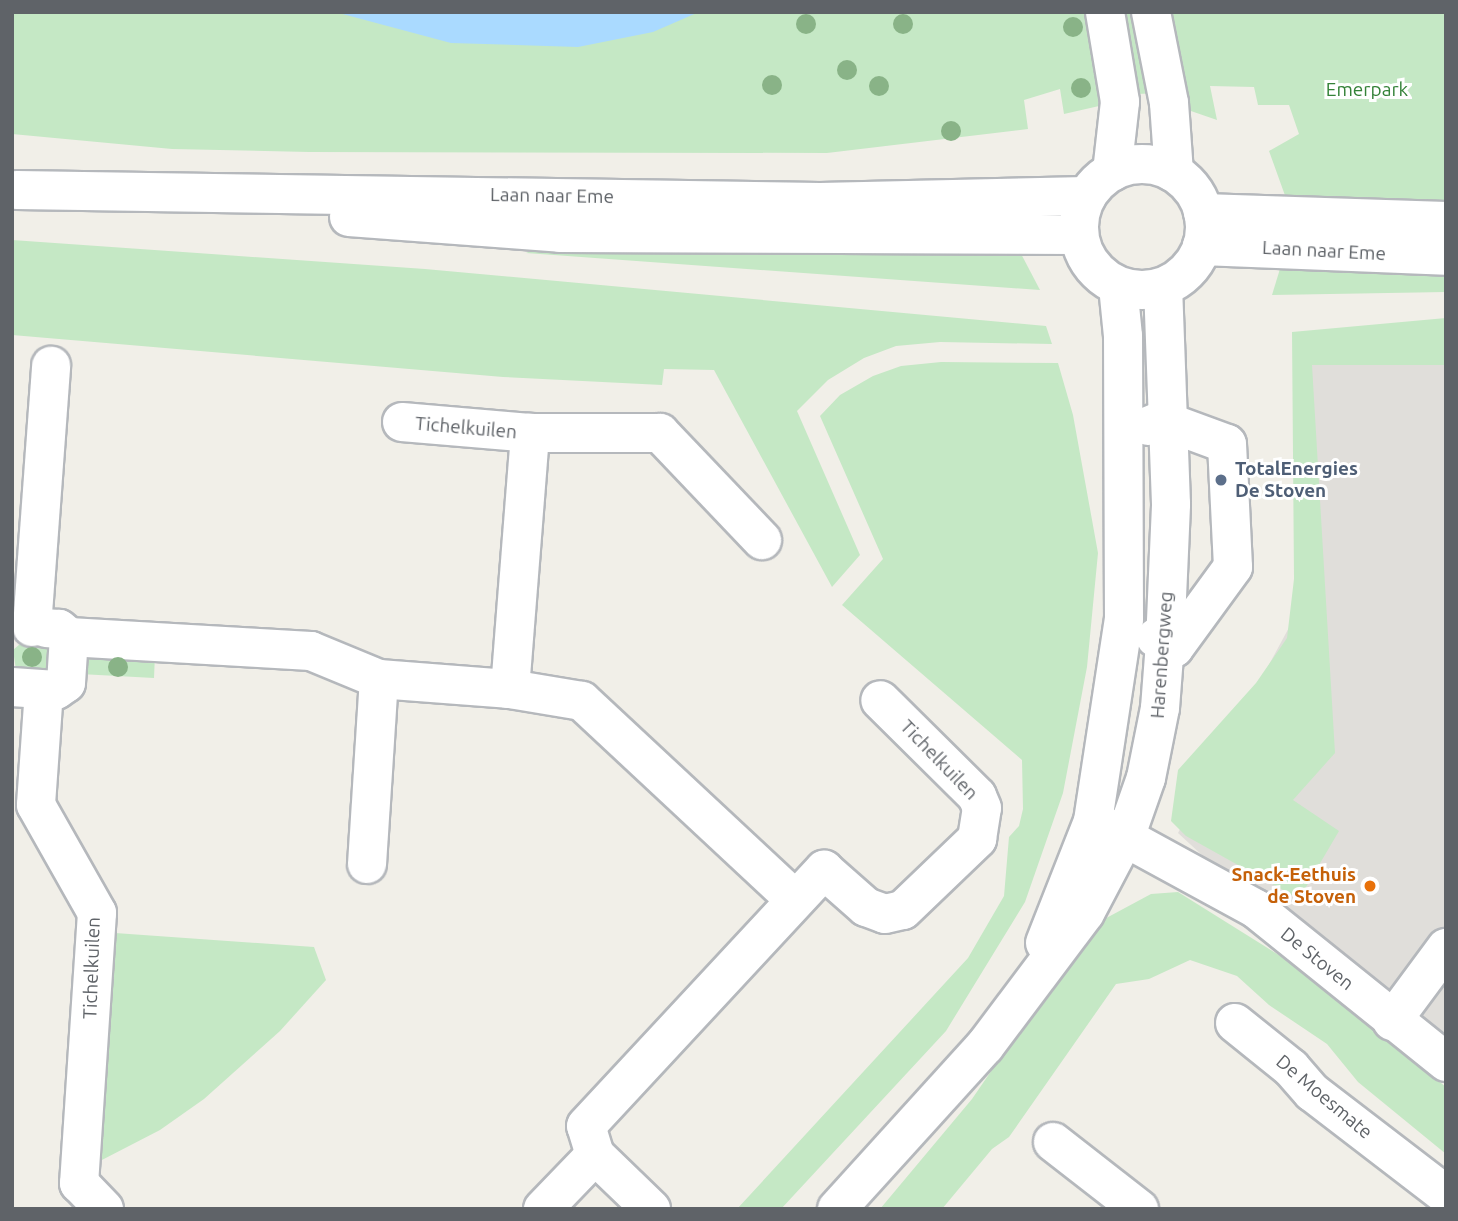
<!DOCTYPE html>
<html>
<head>
<meta charset="utf-8">
<style>
	body { margin:0 }
	#map { position:relative; width:1458px; height:1221px; overflow:hidden; background:#f1efe8; font-family:Ubuntu,sans-serif }
	div>[style] { position:absolute }
	.industrial>* { inset:0; background:#e0deda }
	.green>* { inset:0; background:#c5e8c5 }
	.water>* { inset:0; background:#aadaff }
	.roads { filter:drop-shadow(2px 0 #b5b8bc) drop-shadow(-2px 0 #b5b8bc) drop-shadow(0 2px #b5b8bc) drop-shadow(0 -2px #b5b8bc) }
	.minor>* { height:38px; margin:-19px; padding:0 19px; transform-origin:19px; border-radius:19px; background:#fff }
	.minor>.ring { margin:-19px; padding:0; box-sizing:content-box; background:none; border:38px solid #fff; border-radius:50% }
	.trees>* { width:20px; height:20px; margin:-10px; border-radius:50%; background:#89b387 }
	.dots>* { width:19px; height:19px; translate:-50% -50%; box-sizing:border-box; border:4px solid #fff; border-radius:50% }
	span { translate:-50% -50%; white-space:nowrap; text-align:center; line-height:1.15; -webkit-text-stroke:6px #fff; paint-order:stroke }
	.park-label { font-size:19px; color:#348238 }
	.street-label { font-size:19px; color:#5f6368 }
	.service-label { font-size:19px; color:#4e5e75; font-weight:700 }
	.left { translate:0 -50%; text-align:left }
	.food-label { font-size:19px; color:#c56008; font-weight:700 }
	.right { translate:-100% -50%; text-align:right }
	.frame { position:absolute; inset:0; border:14px solid #5f6368; pointer-events:none }
</style>
</head>
<body>
<div id="map">
	<div class="industrial">
		<i style="clip-path:polygon(1446px 362px,1446px 1080px,1178px 833px,1306px 596px,1301px 363px)"></i>
	</div>
	<div class="green">
		<i style="clip-path:polygon(12px 12px,1446px 12px,1446px 200px,1287px 201px,1269px 151px,1299px 134px,1289px 105px,1258px 105px,1254px 87px,1210px 86px,1217px 120px,1188px 110px,1188px 94px,1178px 92px,1098px 96px,1099px 106px,1064px 114px,1060px 89px,1024px 100px,1028px 129px,827px 153px,309px 152px,172px 149px,12px 134px)"></i>
		<i style="clip-path:polygon(12px 240px,425px 269px,1046px 326px,1052px 344px,940px 342px,896px 346px,864px 358px,828px 380px,797px 411px,860px 555px,832px 587px,714px 370px,664px 369px,662px 385px,503px 377px,12px 335px)"></i>
		<i style="clip-path:polygon(543px 246px,1018px 248px,1040px 290px,526px 253px)"></i>
		<i style="clip-path:polygon(1283px 259px,1446px 263px,1446px 292px,1272px 295px)"></i>
		<i style="clip-path:polygon(1446px 318px,1446px 365px,1312px 365px,1335px 753px,1293px 800px,1339px 831px,1299px 899px,1186px 836px,1171px 821px,1178px 770px,1256px 683px,1287px 638px,1294px 579px,1292px 332px)"></i>
		<i style="clip-path:polygon(941px 362px,1058px 363px,1073px 415px,1098px 553px,1087px 667px,1063px 793px,1025px 902px,946px 1031px,781px 1209px,737px 1209px,968px 958px,1004px 896px,1009px 837px,1019px 826px,1023px 809px,1022px 760px,842px 605px,883px 559px,820px 416px,840px 395px,873px 376px,901px 366px)"></i>
		<i style="clip-path:polygon(27px 638px,45px 642px,51px 650px,48px 671px,16px 670px,13px 650px)"></i>
		<i style="clip-path:polygon(155px 654px,154px 678px,80px 674px,87px 657px)"></i>
		<i style="clip-path:polygon(1178px 892px,1282px 957px,1446px 1087px,1446px 1154px,1358px 1082px,1327px 1044px,1269px 1005px,1237px 976px,1190px 960px,1149px 979px,1116px 984px,1009px 1137px,992px 1149px,942px 1209px,880px 1209px,972px 1099px,1084px 936px,1097px 923px,1151px 894px)"></i>
		<i style="clip-path:polygon(115px 933px,314px 947px,326px 980px,280px 1031px,204px 1099px,160px 1130px,98px 1162px)"></i>
	</div>
	<div class="water">
		<i style="clip-path:polygon(335px 12px,699px 12px,653px 32px,578px 47px,451px 43px)"></i>
	</div>
	<div class="roads">
		<div class="minor">
			<i style="left:1105px;top:12px;width:91px;rotate:80.5deg"></i>
			<i style="left:1120px;top:102px;width:70px;rotate:96.5deg"></i>
			<i style="left:1151px;top:12px;width:93px;rotate:78.8deg"></i>
			<i style="left:1169px;top:103px;width:70px;rotate:85.9deg"></i>
			<i class="ring" style="left:1079px;top:164px;width:88px;height:88px"></i>
			<i style="left:17px;top:190px;width:803px;rotate:0.86deg"></i>
			<i style="left:820px;top:202px;width:267px;rotate:-1.3deg"></i>
			<i style="left:1203px;top:213px;width:243px;rotate:1.9deg"></i>
			<i style="left:349px;top:217px;width:212px;rotate:4.3deg"></i>
			<i style="left:560px;top:233px;width:519px;rotate:0.22deg"></i>
			<i style="left:1202px;top:246px;width:244px;rotate:2.3deg"></i>
			<i style="left:402px;top:422px;width:128px;rotate:4.9deg"></i>
			<i style="left:530px;top:433px;width:130px"></i>
			<i style="left:660px;top:433px;width:148px;rotate:46.4deg"></i>
			<i style="left:1148px;top:426px;width:15px;rotate:-23deg"></i>
			<i style="left:1162px;top:420px;width:69px;rotate:20.3deg"></i>
			<i style="left:1227px;top:444px;width:123px;rotate:87.2deg"></i>
			<i style="left:1233px;top:567px;width:100px;rotate:126.1deg"></i>
			<i style="left:1174px;top:648px;width:21px;rotate:-151deg"></i>
			<i style="left:32px;top:627px;width:262px;rotate:-85.8deg"></i>
			<i style="left:69px;top:637px;width:242px;rotate:3.3deg"></i>
			<i style="left:311px;top:651px;width:74px;rotate:22.4deg"></i>
			<i style="left:379px;top:679px;width:131px;rotate:4.4deg"></i>
			<i style="left:510px;top:689px;width:73px;rotate:9.5deg"></i>
			<i style="left:582px;top:701px;width:290px;rotate:43deg"></i>
			<i style="left:12px;top:687px;width:44px;rotate:3.9deg"></i>
			<i style="left:56px;top:690px;width:12px;rotate:-35deg"></i>
			<i style="left:66px;top:683px;width:46px;rotate:-86.3deg"></i>
			<i style="left:69px;top:637px;width:13px;rotate:-141deg"></i>
			<i style="left:59px;top:629px;width:13px;rotate:-176deg"></i>
			<i style="left:510px;top:689px;width:257px;rotate:-85.5deg"></i>
			<i style="left:44px;top:690px;width:115px;rotate:94deg"></i>
			<i style="left:36px;top:805px;width:124px;rotate:60.5deg"></i>
			<i style="left:97px;top:913px;width:271px;rotate:93.8deg"></i>
			<i style="left:79px;top:1183px;width:36px;rotate:46deg"></i>
			<i style="left:1104px;top:826px;width:173px;rotate:28.6deg"></i>
			<i style="left:1256px;top:909px;width:244px;rotate:38.8deg"></i>
			<i style="left:367px;top:864px;width:185px;rotate:-86.3deg"></i>
			<i style="left:1045px;top:943px;width:131px;rotate:-68.5deg"></i>
			<i style="left:1093px;top:821px;width:204px;rotate:-81.3deg"></i>
			<i style="left:1124px;top:619px;width:283px;rotate:-90.2deg"></i>
			<i style="left:1123px;top:336px;width:50px;rotate:-95.7deg"></i>
			<i style="left:1392px;top:1021px;width:91px;rotate:-53.5deg"></i>
			<i style="left:1235px;top:1023px;width:72px;rotate:38.8deg"></i>
			<i style="left:1291px;top:1068px;width:32px;rotate:49deg"></i>
			<i style="left:1312px;top:1092px;width:169px;rotate:37.5deg"></i>
			<i style="left:1053px;top:1142px;width:109px;rotate:37.9deg"></i>
			<i style="left:595px;top:1155px;width:78px;rotate:44deg"></i>
			<i style="left:543px;top:1209px;width:75px;rotate:-46.1deg"></i>
			<i style="left:595px;top:1155px;width:30px;rotate:-107deg"></i>
			<i style="left:586px;top:1126px;width:350px;rotate:-47.1deg"></i>
			<i style="left:824px;top:870px;width:56px;rotate:41.4deg"></i>
			<i style="left:866px;top:907px;width:20px;rotate:20deg"></i>
			<i style="left:885px;top:914px;width:18px;rotate:-13deg"></i>
			<i style="left:903px;top:910px;width:103px;rotate:-43.8deg"></i>
			<i style="left:977px;top:839px;width:31px;rotate:-81deg"></i>
			<i style="left:982px;top:808px;width:13px;rotate:-113deg"></i>
			<i style="left:977px;top:796px;width:136px;rotate:-135.3deg"></i>
			<i style="left:837px;top:1209px;width:220px;rotate:-47.8deg"></i>
			<i style="left:985px;top:1046px;width:166px;rotate:-53.1deg"></i>
			<i style="left:1085px;top:913px;width:88px;rotate:-62.3deg"></i>
			<i style="left:1126px;top:835px;width:60px;rotate:-70.7deg"></i>
			<i style="left:1146px;top:778px;width:71px;rotate:-78.7deg"></i>
			<i style="left:1160px;top:708px;width:65px;rotate:-85.6deg"></i>
			<i style="left:1165px;top:643px;width:139px;rotate:-87.5deg"></i>
			<i style="left:1171px;top:504px;width:217px;rotate:-92.1deg"></i>
		</div>
	</div>
	<div class="trees">
		<i style="left:806px;top:24px"></i>
		<i style="left:903px;top:24px"></i>
		<i style="left:1073px;top:27px"></i>
		<i style="left:847px;top:70px"></i>
		<i style="left:772px;top:85px"></i>
		<i style="left:879px;top:86px"></i>
		<i style="left:1081px;top:88px"></i>
		<i style="left:951px;top:131px"></i>
		<i style="left:32px;top:657px"></i>
		<i style="left:118px;top:667px"></i>
	</div>
	<div class="dots">
		<i style="left:1221px;top:480px;background:#5c6f8a"></i>
		<i style="left:1370px;top:886px;background:#e8710a"></i>
	</div>
	<div class="park-label">
		<span style="left:1367px;top:90px">Emerpark</span>
	</div>
	<div class="street-label">
		<span style="left:552px;top:196px;rotate:1deg">Laan naar Eme</span>
		<span style="left:1324px;top:251px;rotate:3deg">Laan naar Eme</span>
		<span style="left:466px;top:428px;rotate:5deg">Tichelkuilen</span>
		<span style="left:1162px;top:655px;rotate:-86deg">Harenbergweg</span>
		<span style="left:939px;top:760px;rotate:46deg">Tichelkuilen</span>
		<span style="left:1317px;top:959px;rotate:39deg">De Stoven</span>
		<span style="left:92px;top:968px;rotate:-88deg">Tichelkuilen</span>
		<span style="left:1324px;top:1097px;rotate:40deg">De Moesmate</span>
	</div>
	<div class="service-label">
		<span class="left" style="left:1235px;top:480px">TotalEnergies<br>De Stoven</span>
	</div>
	<div class="food-label">
		<span class="right" style="left:1356px;top:886px">Snack-Eethuis<br>de Stoven</span>
	</div>
	<div class="frame"></div>
</div>
</body>
</html>
